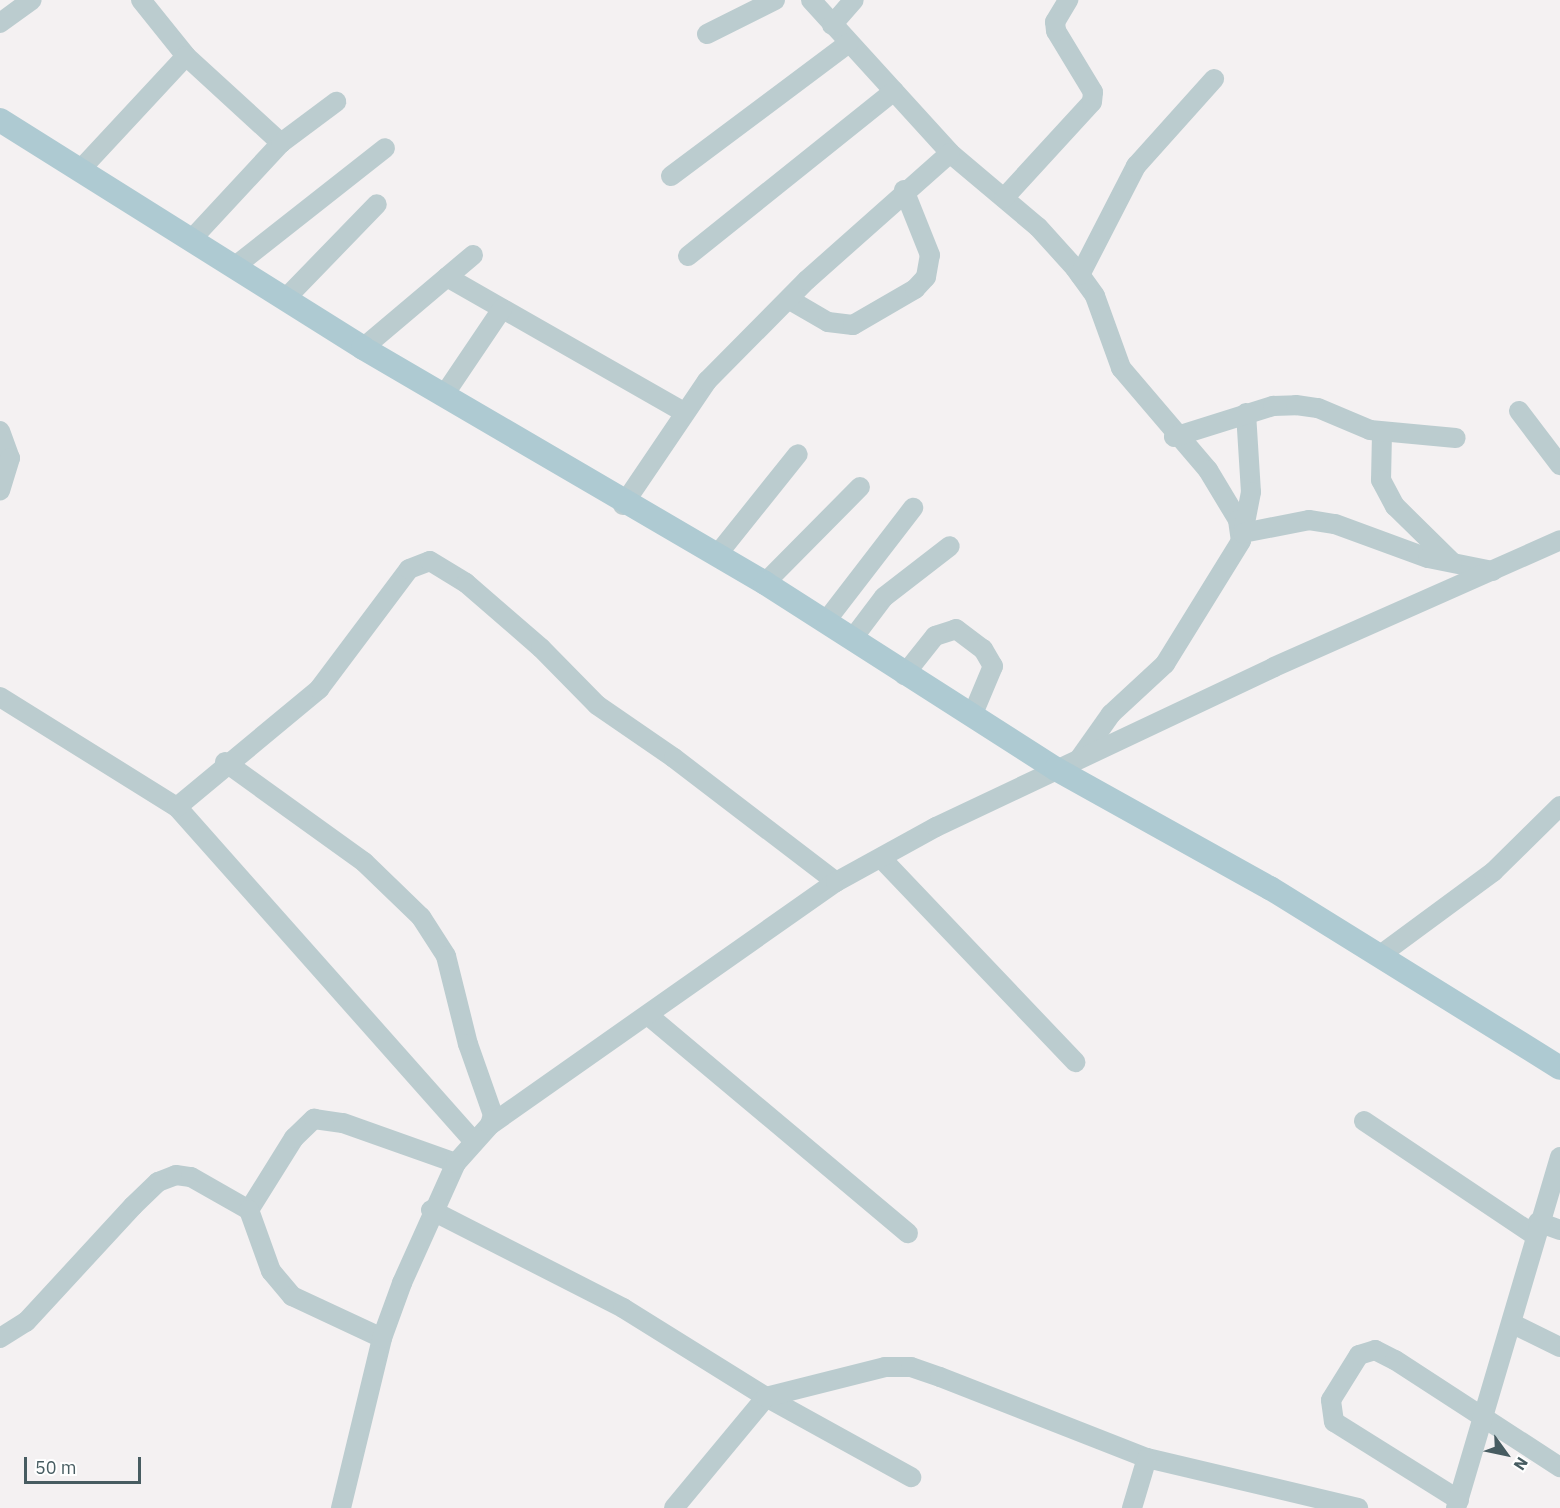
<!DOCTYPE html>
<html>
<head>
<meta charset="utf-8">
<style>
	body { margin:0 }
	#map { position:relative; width:1560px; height:1508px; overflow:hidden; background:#f4f1f2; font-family:"IBM Plex Sans",sans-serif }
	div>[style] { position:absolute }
	.minor>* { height:20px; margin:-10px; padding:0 10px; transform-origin:10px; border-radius:10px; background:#bbcccf }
	.major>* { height:24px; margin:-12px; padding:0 12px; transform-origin:12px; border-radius:12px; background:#aecad2 }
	span { translate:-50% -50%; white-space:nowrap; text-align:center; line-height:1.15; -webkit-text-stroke:6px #fff; paint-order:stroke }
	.north { position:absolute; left:1476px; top:1424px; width:60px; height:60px; -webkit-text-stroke:4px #fff; paint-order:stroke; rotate:123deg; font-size:16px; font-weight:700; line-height:24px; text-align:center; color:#475c61 }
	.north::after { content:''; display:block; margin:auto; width:21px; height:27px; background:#475c61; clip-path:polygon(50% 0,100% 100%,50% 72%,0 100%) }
	.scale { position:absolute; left:24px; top:1457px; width:117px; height:27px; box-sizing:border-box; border:3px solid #475c61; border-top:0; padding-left:8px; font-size:18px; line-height:21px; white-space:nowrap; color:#475c61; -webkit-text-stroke:4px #fff; paint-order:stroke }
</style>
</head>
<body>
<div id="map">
	<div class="minor">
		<i style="left:141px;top:0;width:72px;rotate:51.2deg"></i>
		<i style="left:186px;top:56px;width:129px;rotate:42.5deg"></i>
		<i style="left:281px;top:143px;width:132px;rotate:132.9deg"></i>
		<i style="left:811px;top:0;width:207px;rotate:47.7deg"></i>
		<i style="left:950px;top:153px;width:115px;rotate:40.1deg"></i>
		<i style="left:1038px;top:227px;width:55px;rotate:47.9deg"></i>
		<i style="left:1075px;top:268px;width:34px;rotate:54deg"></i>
		<i style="left:1095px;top:296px;width:77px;rotate:70.1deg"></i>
		<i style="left:1121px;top:368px;width:134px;rotate:49.5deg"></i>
		<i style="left:1208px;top:470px;width:58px;rotate:59deg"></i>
		<i style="left:1238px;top:520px;width:21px;rotate:82deg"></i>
		<i style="left:1241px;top:541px;width:145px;rotate:121.7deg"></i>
		<i style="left:1165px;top:664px;width:74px;rotate:137.2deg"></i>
		<i style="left:1111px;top:714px;width:54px;rotate:125.2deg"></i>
		<i style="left:0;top:23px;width:39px;rotate:-36deg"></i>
		<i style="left:832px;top:25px;width:33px;rotate:-49deg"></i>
		<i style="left:707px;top:34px;width:76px;rotate:-26.6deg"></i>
		<i style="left:281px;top:143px;width:69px;rotate:-36.7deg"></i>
		<i style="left:81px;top:169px;width:154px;rotate:-47.1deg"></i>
		<i style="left:671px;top:176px;width:222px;rotate:-36.8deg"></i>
		<i style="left:1004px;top:198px;width:130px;rotate:-47.5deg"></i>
		<i style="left:1092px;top:102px;width:10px;rotate:-84deg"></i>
		<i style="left:1093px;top:92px;width:71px;rotate:-121.2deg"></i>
		<i style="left:1056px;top:31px;width:9px;rotate:-96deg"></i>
		<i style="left:1055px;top:22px;width:26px;rotate:-59deg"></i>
		<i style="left:688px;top:256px;width:264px;rotate:-38.7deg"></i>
		<i style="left:234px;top:267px;width:192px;rotate:-38.2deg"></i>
		<i style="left:1080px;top:275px;width:123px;rotate:-62.8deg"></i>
		<i style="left:1136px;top:166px;width:117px;rotate:-48.1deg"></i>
		<i style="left:447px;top:277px;width:273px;rotate:29.7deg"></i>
		<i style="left:287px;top:297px;width:129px;rotate:-45.9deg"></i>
		<i style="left:790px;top:300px;width:44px;rotate:30.1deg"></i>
		<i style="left:828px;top:322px;width:25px;rotate:7deg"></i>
		<i style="left:853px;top:325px;width:72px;rotate:-30.1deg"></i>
		<i style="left:915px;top:289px;width:16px;rotate:-47deg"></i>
		<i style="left:926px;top:277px;width:22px;rotate:-80deg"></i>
		<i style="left:930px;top:255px;width:70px;rotate:-111.8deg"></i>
		<i style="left:363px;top:348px;width:144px;rotate:-40.2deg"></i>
		<i style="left:444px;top:395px;width:104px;rotate:-56deg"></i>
		<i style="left:1519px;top:411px;width:68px;rotate:52.8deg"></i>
		<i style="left:1246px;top:413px;width:79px;rotate:86.4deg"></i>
		<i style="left:1251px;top:492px;width:42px;rotate:101deg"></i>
		<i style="left:1243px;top:533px;width:67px;rotate:-11.1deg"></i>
		<i style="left:1309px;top:520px;width:26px;rotate:9deg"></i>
		<i style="left:1335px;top:524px;width:99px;rotate:20.1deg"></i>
		<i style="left:1428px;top:558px;width:66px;rotate:11.3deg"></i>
		<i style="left:0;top:431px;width:29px;rotate:70deg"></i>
		<i style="left:10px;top:458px;width:34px;rotate:107deg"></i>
		<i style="left:1382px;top:433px;width:47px;rotate:91.2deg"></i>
		<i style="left:1381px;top:480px;width:30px;rotate:62deg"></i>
		<i style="left:1395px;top:506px;width:80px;rotate:44.5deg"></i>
		<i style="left:1174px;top:437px;width:104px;rotate:-17.4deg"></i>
		<i style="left:1273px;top:406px;width:23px;rotate:-2deg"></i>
		<i style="left:1296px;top:405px;width:22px;rotate:8deg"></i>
		<i style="left:1318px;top:408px;width:56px;rotate:22.9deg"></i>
		<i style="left:1370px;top:430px;width:86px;rotate:5.3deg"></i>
		<i style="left:623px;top:505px;width:150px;rotate:-55.9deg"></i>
		<i style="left:707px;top:381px;width:142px;rotate:-45.3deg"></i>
		<i style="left:807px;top:280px;width:191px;rotate:-41.6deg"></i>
		<i style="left:717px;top:555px;width:129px;rotate:-51.3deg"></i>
		<i style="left:765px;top:583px;width:135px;rotate:-45.3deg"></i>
		<i style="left:826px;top:621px;width:143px;rotate:-52.4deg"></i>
		<i style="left:853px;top:638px;width:51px;rotate:-52.9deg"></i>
		<i style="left:884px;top:597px;width:83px;rotate:-37.7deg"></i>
		<i style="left:904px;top:675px;width:50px;rotate:-51.5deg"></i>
		<i style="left:935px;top:636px;width:22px;rotate:-18deg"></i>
		<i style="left:956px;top:629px;width:34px;rotate:37deg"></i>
		<i style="left:983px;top:649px;width:20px;rotate:60deg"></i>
		<i style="left:993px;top:666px;width:54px;rotate:112.8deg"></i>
		<i style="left:0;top:697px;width:208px;rotate:31.9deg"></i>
		<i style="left:177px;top:807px;width:447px;rotate:48.4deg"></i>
		<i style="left:225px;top:762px;width:171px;rotate:35.7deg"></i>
		<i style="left:364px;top:862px;width:79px;rotate:44deg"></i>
		<i style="left:421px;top:917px;width:46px;rotate:57.3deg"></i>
		<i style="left:446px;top:956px;width:91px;rotate:76deg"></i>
		<i style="left:468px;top:1044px;width:75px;rotate:70.6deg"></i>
		<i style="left:493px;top:1115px;width:10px;rotate:107deg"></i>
		<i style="left:177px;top:807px;width:185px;rotate:-39.7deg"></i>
		<i style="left:319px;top:689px;width:150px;rotate:-53.1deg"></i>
		<i style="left:409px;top:569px;width:22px;rotate:-21deg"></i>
		<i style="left:430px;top:561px;width:42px;rotate:31.4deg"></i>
		<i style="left:466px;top:583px;width:99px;rotate:40.9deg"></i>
		<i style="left:541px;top:648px;width:80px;rotate:45.5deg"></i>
		<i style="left:597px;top:705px;width:93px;rotate:34.5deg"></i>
		<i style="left:674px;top:758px;width:204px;rotate:37.4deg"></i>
		<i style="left:881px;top:858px;width:282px;rotate:46.4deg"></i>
		<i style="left:1379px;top:956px;width:142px;rotate:-36.4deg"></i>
		<i style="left:1493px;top:872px;width:94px;rotate:-44.6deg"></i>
		<i style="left:649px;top:1016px;width:338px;rotate:40deg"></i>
		<i style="left:1364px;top:1121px;width:203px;rotate:33.8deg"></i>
		<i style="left:249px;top:1210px;width:85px;rotate:-58deg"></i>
		<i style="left:294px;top:1138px;width:28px;rotate:-44deg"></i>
		<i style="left:314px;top:1119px;width:29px;rotate:8deg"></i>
		<i style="left:343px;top:1123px;width:120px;rotate:19.5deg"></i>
		<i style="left:431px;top:1210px;width:216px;rotate:27deg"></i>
		<i style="left:623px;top:1308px;width:168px;rotate:31.9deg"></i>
		<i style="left:766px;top:1397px;width:166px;rotate:28.9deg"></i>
		<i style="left:1538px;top:1222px;width:23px;rotate:20deg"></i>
		<i style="left:1515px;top:1325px;width:50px;rotate:26.1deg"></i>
		<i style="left:0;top:1338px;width:31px;rotate:-32deg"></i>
		<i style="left:26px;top:1322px;width:158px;rotate:-47.3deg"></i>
		<i style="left:133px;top:1206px;width:35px;rotate:-44deg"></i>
		<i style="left:158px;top:1182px;width:19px;rotate:-21deg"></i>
		<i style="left:176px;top:1175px;width:15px;rotate:8deg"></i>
		<i style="left:191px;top:1177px;width:67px;rotate:29.6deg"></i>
		<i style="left:249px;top:1210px;width:65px;rotate:70.2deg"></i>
		<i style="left:271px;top:1271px;width:33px;rotate:50deg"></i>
		<i style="left:292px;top:1296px;width:99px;rotate:25deg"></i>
		<i style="left:1459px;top:1500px;width:147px;rotate:-148deg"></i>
		<i style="left:1334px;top:1422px;width:22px;rotate:-98deg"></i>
		<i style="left:1331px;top:1400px;width:53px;rotate:-58.1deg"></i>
		<i style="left:1359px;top:1355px;width:17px;rotate:-17deg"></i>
		<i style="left:1375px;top:1350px;width:22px;rotate:27deg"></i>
		<i style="left:1395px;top:1360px;width:197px;rotate:33deg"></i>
		<i style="left:341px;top:1508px;width:175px;rotate:-76.4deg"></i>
		<i style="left:382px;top:1338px;width:59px;rotate:-70deg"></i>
		<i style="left:402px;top:1283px;width:132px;rotate:-65.8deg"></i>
		<i style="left:456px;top:1163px;width:51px;rotate:-48.2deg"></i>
		<i style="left:490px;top:1125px;width:423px;rotate:-35.1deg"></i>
		<i style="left:836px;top:882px;width:114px;rotate:-28.8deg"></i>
		<i style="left:936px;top:827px;width:374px;rotate:-25.3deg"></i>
		<i style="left:1274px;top:667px;width:313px;rotate:-23.9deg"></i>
		<i style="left:674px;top:1508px;width:144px;rotate:-50.3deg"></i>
		<i style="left:766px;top:1397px;width:123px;rotate:-14.1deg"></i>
		<i style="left:885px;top:1367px;width:26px"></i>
		<i style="left:911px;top:1367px;width:31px;rotate:19deg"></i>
		<i style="left:940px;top:1377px;width:222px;rotate:21.4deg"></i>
		<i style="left:1147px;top:1458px;width:217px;rotate:13.3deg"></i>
		<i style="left:1132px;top:1508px;width:52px;rotate:-73.3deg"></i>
		<i style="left:1456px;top:1508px;width:366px;rotate:-73.5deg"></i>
	</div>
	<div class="major">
		<i style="left:0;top:120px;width:429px;rotate:32.1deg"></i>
		<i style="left:363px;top:348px;width:466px;rotate:30.3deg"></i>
		<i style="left:765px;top:583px;width:345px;rotate:32.6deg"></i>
		<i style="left:1056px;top:769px;width:245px;rotate:29.1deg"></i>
		<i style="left:1270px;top:888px;width:341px;rotate:31.8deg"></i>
	</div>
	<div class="north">N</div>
	<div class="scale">50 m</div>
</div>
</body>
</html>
